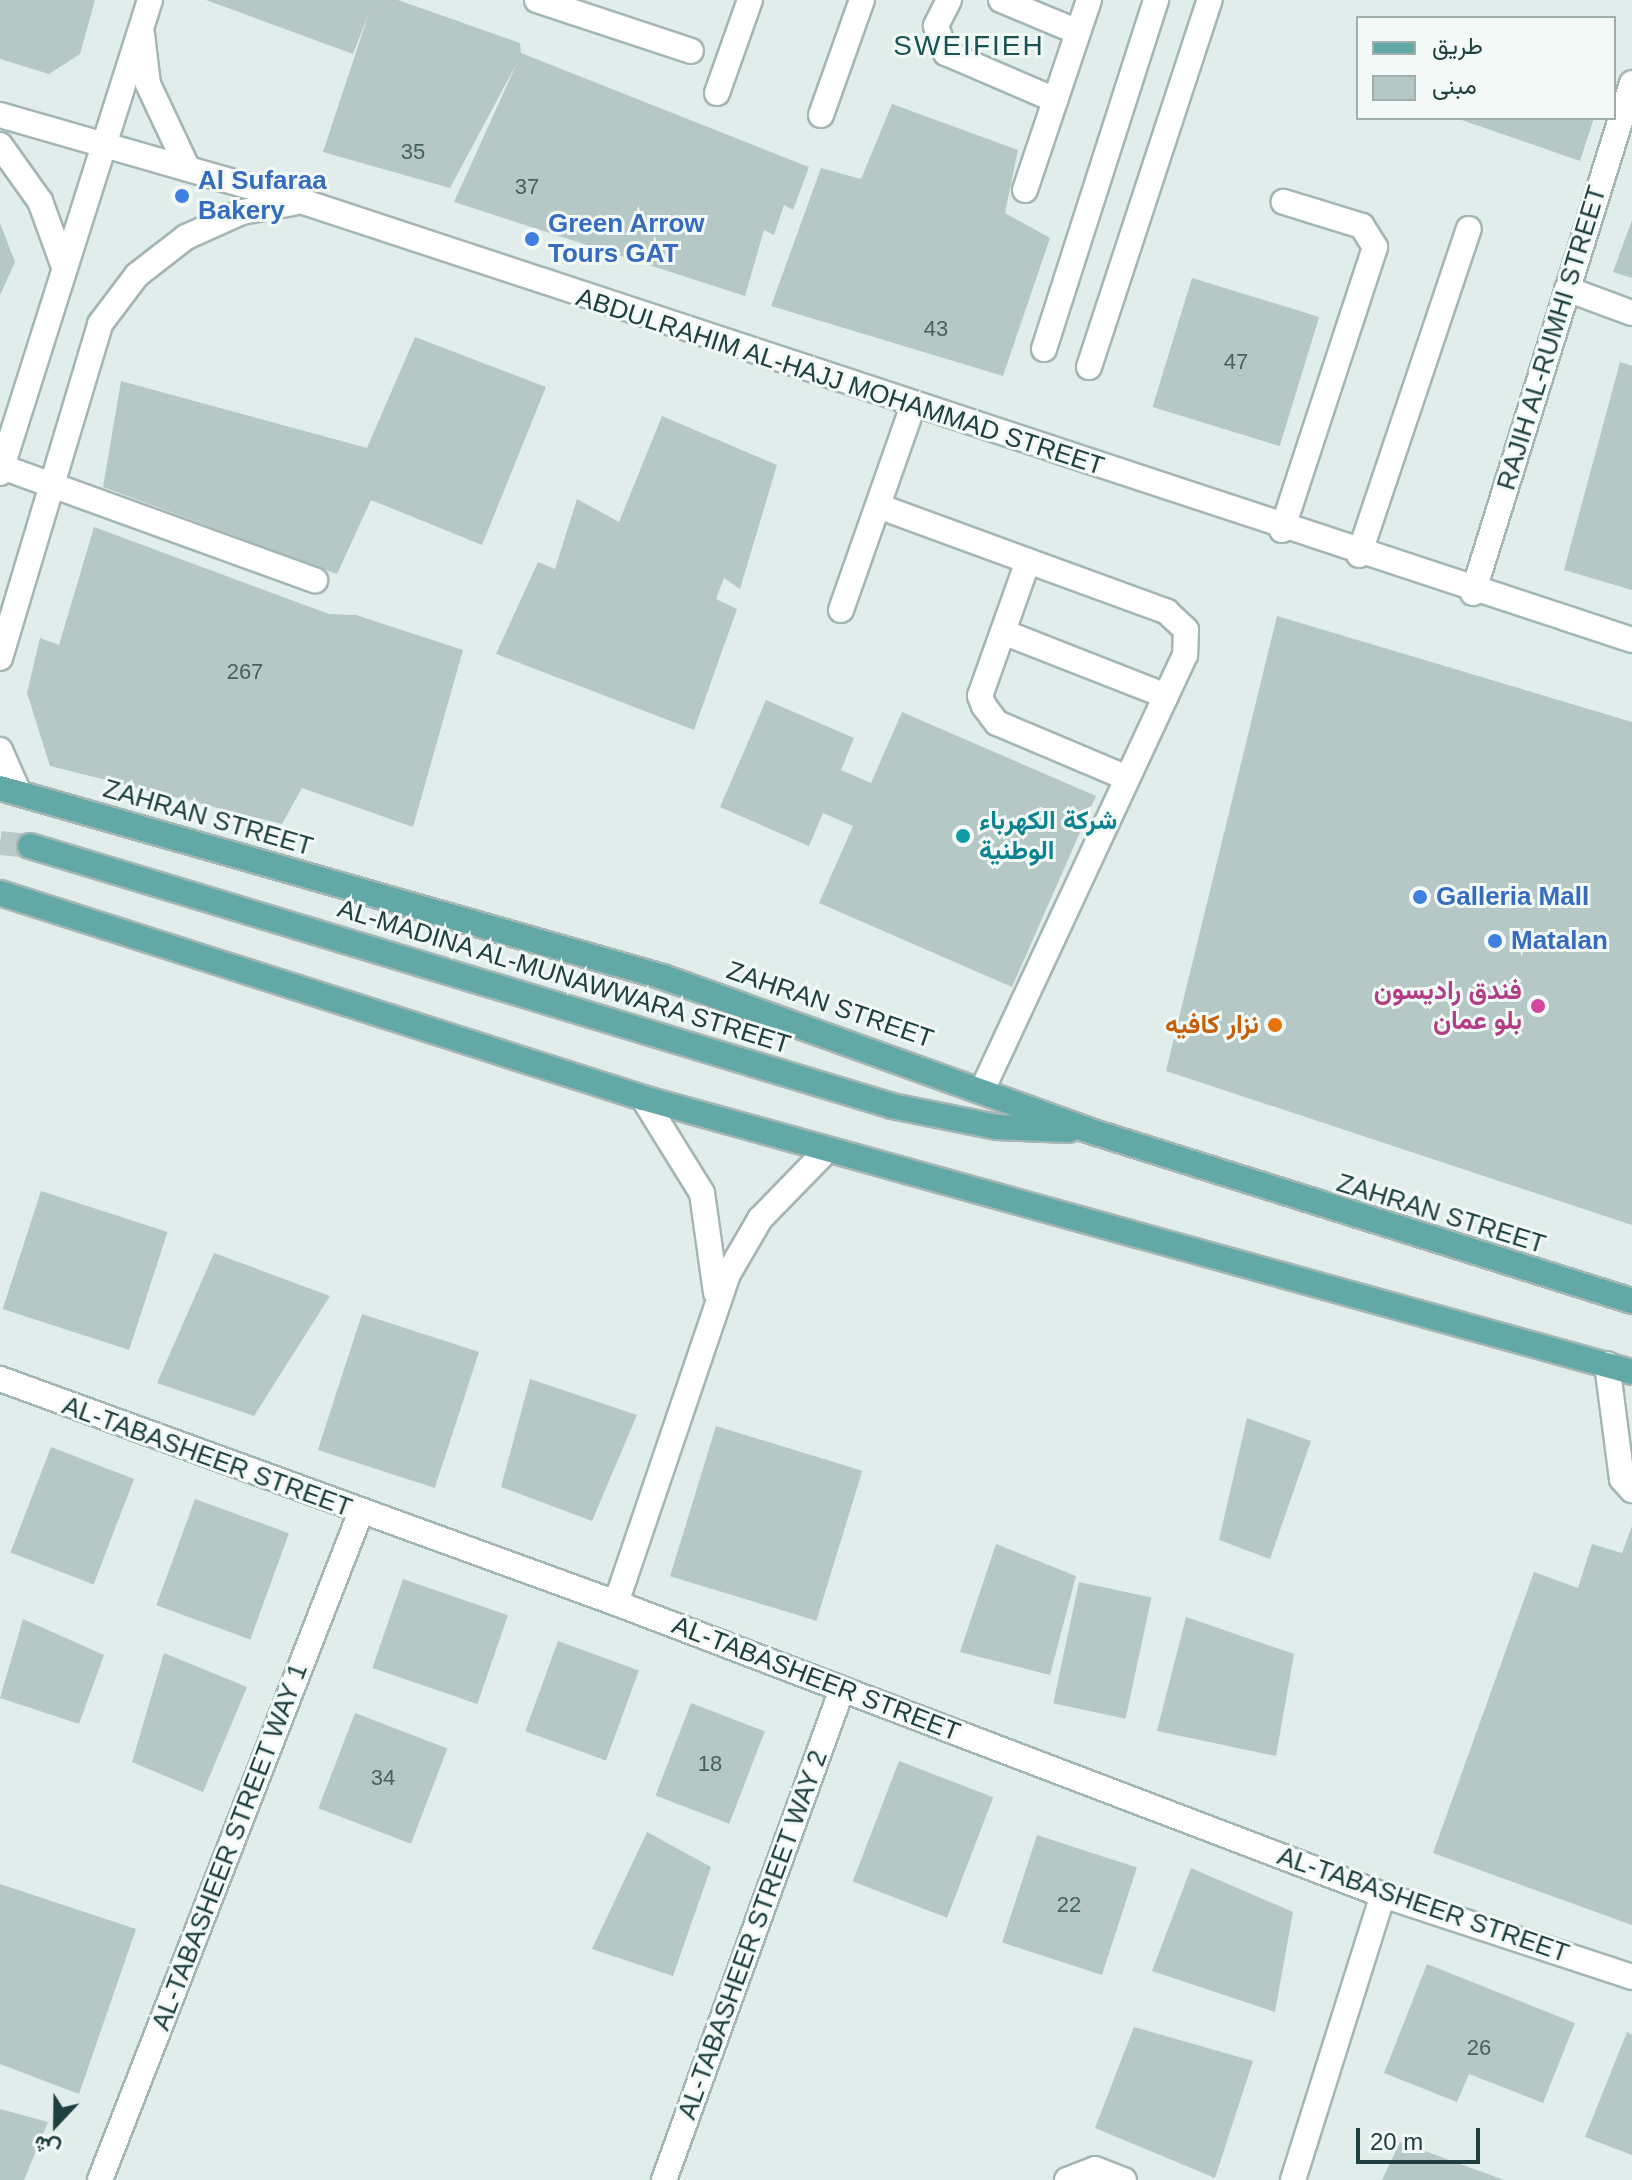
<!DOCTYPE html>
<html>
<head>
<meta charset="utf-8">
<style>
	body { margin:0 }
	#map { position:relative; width:1632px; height:2180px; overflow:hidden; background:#e1edeb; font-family:Helvetica,Vazirmatn,sans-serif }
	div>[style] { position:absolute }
	.building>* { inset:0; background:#b6c8c5; transform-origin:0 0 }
	.major-tunnel>* { height:24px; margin-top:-12px; transform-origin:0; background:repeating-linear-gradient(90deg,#bacac9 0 24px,transparent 0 36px) }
	.roads { filter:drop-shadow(2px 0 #a3b6b4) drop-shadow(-2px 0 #a3b6b4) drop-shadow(0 2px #a3b6b4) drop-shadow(0 -2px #a3b6b4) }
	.minor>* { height:24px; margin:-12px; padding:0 12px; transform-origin:12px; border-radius:12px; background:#fff }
	.major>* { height:24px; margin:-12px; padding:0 12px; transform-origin:12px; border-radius:12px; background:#61a8a6 }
	.dots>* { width:22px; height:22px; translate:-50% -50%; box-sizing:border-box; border:4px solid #f2f9f7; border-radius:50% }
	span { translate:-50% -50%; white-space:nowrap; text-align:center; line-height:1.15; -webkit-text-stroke:6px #f2f9f7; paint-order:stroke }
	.number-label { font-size:22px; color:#456260 }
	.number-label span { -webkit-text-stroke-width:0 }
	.shop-label { font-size:26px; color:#366cbe; font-weight:700 }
	.left { translate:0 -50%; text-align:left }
	.street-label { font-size:26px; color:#1f403f }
	.culture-label { font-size:26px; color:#0d838f; font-weight:700 }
	.hotel-label { font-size:26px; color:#b23c85; font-weight:700 }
	.right { translate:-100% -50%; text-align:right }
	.food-label { font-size:26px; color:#c56008; font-weight:700 }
	.neighbourhood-label { font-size:28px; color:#195454; letter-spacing:2px }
	.legend { position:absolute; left:1356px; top:16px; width:260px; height:104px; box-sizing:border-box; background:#f2f9f7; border:2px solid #9eafad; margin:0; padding:10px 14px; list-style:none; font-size:24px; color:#1f403f }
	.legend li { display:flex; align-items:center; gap:16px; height:40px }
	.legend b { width:40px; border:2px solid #9eafad }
	.north { position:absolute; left:16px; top:2084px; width:80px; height:80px; -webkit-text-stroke:6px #f2f9f7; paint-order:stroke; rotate:202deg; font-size:22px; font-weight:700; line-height:32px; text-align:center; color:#1f403f }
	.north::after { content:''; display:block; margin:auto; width:28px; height:36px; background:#1f403f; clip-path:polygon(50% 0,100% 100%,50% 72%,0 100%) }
	.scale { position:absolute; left:1356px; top:2128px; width:124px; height:36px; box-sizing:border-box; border:4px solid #1f403f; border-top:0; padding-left:10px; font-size:24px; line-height:28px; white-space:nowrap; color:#1f403f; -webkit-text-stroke:6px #f2f9f7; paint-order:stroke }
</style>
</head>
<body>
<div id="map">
	<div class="building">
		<i style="clip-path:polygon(0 0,95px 0,80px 54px,49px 74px,0 59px)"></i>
		<i style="clip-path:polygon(206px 0,398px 0,520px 43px,521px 53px,809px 167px,793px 210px,784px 205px,774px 235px,764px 230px,745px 296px,454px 202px,517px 63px,450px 188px,323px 152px,369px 13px,353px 54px)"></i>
		<i style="clip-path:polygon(892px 104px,1018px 150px,1005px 213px,1050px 238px,1003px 376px,771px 306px,821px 168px,861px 179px)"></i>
		<i style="clip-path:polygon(1456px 118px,1594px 118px,1580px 161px)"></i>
		<i style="clip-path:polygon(1632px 220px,1632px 278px,1613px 272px)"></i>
		<i style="clip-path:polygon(0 223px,15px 262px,0 295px)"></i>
		<i style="left:1192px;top:278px;width:133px;height:135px;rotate:17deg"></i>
		<i style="clip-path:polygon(415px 337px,546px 387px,482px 545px,371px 500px,337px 574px,103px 487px,121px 381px,367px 448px)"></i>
		<i style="clip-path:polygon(1620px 362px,1632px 366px,1632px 590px,1564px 570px)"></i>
		<i style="clip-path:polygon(662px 416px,777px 465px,740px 589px,724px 578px,716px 599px,737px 609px,694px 730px,496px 654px,538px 562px,555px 569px,577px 499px,619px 522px)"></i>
		<i style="clip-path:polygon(94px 527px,329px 614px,356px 615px,463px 650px,413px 827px,302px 788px,282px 824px,50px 766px,27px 693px,40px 638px,59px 645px)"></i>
		<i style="clip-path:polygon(1277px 616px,1632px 722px,1632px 1225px,1166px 1071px)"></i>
		<i style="clip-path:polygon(766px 700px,854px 738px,841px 770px,871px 783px,902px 712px,1096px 796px,1012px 987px,819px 903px,853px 826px,823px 813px,809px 846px,720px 807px)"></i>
		<i style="left:41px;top:1191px;width:133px;height:124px;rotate:18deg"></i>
		<i style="clip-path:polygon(214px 1253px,330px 1296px,254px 1416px,157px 1383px)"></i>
		<i style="left:362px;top:1314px;width:123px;height:143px;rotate:18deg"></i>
		<i style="clip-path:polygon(530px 1379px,637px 1415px,592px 1521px,501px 1487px)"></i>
		<i style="clip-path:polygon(1247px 1418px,1311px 1441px,1270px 1559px,1219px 1540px)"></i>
		<i style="left:716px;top:1426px;width:153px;height:157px;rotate:17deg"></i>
		<i style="left:51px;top:1447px;width:89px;height:113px;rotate:21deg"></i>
		<i style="left:195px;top:1499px;width:100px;height:113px;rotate:20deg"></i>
		<i style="clip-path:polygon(1632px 1526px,1632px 1925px,1433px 1853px,1534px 1572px,1578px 1588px,1592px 1544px,1622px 1553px)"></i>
		<i style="clip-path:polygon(996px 1544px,1076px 1576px,1050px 1675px,960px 1652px)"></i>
		<i style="left:403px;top:1579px;width:111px;height:94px;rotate:19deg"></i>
		<i style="left:1079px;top:1582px;width:74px;height:124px;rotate:12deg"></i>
		<i style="clip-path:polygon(1186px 1617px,1294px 1654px,1276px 1756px,1157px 1731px)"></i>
		<i style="clip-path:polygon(23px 1619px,104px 1655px,79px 1724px,0 1698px)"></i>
		<i style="left:558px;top:1641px;width:86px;height:96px;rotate:20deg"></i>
		<i style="clip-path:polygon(164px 1653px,247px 1687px,203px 1792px,132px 1762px)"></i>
		<i style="left:691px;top:1703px;width:79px;height:99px;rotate:21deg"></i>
		<i style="left:355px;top:1713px;width:99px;height:102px;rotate:21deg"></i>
		<i style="left:899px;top:1761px;width:101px;height:129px;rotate:21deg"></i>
		<i style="clip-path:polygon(647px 1832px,711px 1867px,673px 1976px,592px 1949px)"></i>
		<i style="left:1037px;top:1835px;width:105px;height:113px;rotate:18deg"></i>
		<i style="clip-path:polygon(1191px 1868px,1293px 1912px,1275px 2012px,1152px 1971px)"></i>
		<i style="clip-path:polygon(0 1884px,136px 1929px,79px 2094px,0 2064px)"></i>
		<i style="clip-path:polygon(1427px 1964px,1575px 2023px,1543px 2103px,1469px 2074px,1457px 2102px,1384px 2073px)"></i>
		<i style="clip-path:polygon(1134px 2027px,1253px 2061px,1215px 2178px,1095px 2128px)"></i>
		<i style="clip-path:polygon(1627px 2032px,1632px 2035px,1632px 2155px,1585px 2137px)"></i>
		<i style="clip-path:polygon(0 2109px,48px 2122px,24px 2180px,0 2180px)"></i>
		<i style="clip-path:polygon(1400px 2142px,1504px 2180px,1382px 2180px)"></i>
	</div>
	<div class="major-tunnel">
		<i style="left:0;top:843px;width:30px;rotate:6deg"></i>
	</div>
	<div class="roads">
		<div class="minor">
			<i style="left:537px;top:0;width:162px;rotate:18.3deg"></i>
			<i style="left:949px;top:0;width:29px;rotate:117deg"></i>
			<i style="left:936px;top:26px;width:29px;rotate:70deg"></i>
			<i style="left:946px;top:53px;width:119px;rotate:23.3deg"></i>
			<i style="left:1001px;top:0;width:83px;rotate:22.6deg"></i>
			<i style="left:142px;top:34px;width:50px;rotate:83.2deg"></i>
			<i style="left:148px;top:84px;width:94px;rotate:64.8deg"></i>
			<i style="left:717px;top:93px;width:99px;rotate:-70.5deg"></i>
			<i style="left:0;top:115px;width:316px;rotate:16deg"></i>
			<i style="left:304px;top:202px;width:1398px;rotate:18.25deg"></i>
			<i style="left:821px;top:115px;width:122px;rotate:-70.4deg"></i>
			<i style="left:0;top:145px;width:69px;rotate:54.5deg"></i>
			<i style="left:40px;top:201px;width:70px;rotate:70deg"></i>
			<i style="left:1025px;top:190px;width:200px;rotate:-71.4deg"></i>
			<i style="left:1567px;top:289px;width:69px;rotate:20.3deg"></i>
			<i style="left:1044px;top:349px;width:367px;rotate:-72.2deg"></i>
			<i style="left:1089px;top:367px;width:386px;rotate:-71.8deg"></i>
			<i style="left:2px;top:467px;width:333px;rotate:19.9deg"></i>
			<i style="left:0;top:473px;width:496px;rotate:-72.4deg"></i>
			<i style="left:878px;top:506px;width:308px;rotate:20.1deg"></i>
			<i style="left:1167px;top:612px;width:26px;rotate:43deg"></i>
			<i style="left:1186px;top:630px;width:25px;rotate:92deg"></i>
			<i style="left:1185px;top:655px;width:480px;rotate:115deg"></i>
			<i style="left:1282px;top:530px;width:298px;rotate:-71.8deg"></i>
			<i style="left:1375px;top:247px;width:25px;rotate:-122deg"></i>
			<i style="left:1362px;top:226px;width:82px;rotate:-162.9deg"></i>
			<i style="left:1359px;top:555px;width:344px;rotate:-71.4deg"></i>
			<i style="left:1028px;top:561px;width:143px;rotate:109.6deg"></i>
			<i style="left:980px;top:696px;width:11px;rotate:68deg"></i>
			<i style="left:984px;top:706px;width:21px;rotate:53deg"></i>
			<i style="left:997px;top:723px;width:141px;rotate:22.9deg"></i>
			<i style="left:1473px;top:593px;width:534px;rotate:-72.68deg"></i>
			<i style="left:841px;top:610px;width:216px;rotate:-70.6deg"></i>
			<i style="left:1003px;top:632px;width:175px;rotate:21.4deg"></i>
			<i style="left:0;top:658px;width:349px;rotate:-73.3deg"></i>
			<i style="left:100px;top:324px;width:61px;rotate:-52.9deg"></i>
			<i style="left:137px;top:275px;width:62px;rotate:-37.8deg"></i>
			<i style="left:186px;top:237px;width:61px;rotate:-24.1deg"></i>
			<i style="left:242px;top:212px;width:52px;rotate:-10deg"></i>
			<i style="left:0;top:750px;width:47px;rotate:66.2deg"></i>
			<i style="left:643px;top:1098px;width:112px;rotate:58.2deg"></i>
			<i style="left:702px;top:1193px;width:101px;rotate:82deg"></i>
			<i style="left:1607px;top:1364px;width:116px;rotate:82.6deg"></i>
			<i style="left:1622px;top:1479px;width:15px;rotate:48deg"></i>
			<i style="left:0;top:1379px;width:655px;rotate:19.98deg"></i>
			<i style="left:616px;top:1603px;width:821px;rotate:20.84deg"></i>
			<i style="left:1383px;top:1895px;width:262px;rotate:18.2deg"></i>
			<i style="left:616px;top:1603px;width:348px;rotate:-71.2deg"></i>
			<i style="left:728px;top:1274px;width:64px;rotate:-59.8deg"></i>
			<i style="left:760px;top:1219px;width:96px;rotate:-45.8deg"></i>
			<i style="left:100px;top:2180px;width:715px;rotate:-68.67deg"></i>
			<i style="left:664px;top:2180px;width:522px;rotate:-70.07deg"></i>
			<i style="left:1067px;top:2180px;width:30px;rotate:-21deg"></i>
			<i style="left:1095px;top:2169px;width:31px;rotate:21deg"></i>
			<i style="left:1293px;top:2180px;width:299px;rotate:-72.5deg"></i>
		</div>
		<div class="major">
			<i style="left:0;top:788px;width:689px;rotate:15.91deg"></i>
			<i style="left:663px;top:977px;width:451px;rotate:19.8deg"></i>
			<i style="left:1087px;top:1130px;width:571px;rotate:17.42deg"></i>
			<i style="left:30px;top:846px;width:900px;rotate:16.78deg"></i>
			<i style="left:892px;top:1106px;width:107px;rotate:11.3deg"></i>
			<i style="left:997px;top:1127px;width:72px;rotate:2.4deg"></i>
			<i style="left:0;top:893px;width:675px;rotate:17.68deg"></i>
			<i style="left:643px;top:1098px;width:1026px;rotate:15.49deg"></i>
		</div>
	</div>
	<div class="dots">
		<i style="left:182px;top:196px;background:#3f7fe0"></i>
		<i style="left:532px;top:239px;background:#3f7fe0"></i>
		<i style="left:963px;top:836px;background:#0f9aa8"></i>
		<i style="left:1420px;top:897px;background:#3f7fe0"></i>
		<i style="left:1495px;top:941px;background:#3f7fe0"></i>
		<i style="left:1538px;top:1006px;background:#d1479c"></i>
		<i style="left:1275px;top:1025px;background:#e8710a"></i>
	</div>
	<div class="number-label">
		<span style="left:413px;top:152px">35</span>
		<span style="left:527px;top:187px">37</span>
		<span style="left:936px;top:329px">43</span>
		<span style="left:1236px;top:362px">47</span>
		<span style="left:245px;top:672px">267</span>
		<span style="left:710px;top:1764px">18</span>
		<span style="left:383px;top:1778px">34</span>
		<span style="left:1069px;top:1905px">22</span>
		<span style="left:1479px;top:2048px">26</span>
	</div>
	<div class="shop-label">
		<span class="left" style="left:198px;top:196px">Al Sufaraa<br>Bakery</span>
		<span class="left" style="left:548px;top:239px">Green Arrow<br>Tours GAT</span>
		<span class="left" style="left:1436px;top:897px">Galleria Mall</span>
		<span class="left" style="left:1511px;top:941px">Matalan</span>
	</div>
	<div class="street-label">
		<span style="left:1552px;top:338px;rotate:-73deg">RAJIH AL-RUMHI STREET</span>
		<span style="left:840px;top:382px;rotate:18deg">ABDULRAHIM AL-HAJJ MOHAMMAD STREET</span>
		<span style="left:208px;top:818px;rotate:16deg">ZAHRAN STREET</span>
		<span style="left:564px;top:977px;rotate:17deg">AL-MADINA AL-MUNAWWARA STREET</span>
		<span style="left:830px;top:1005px;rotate:19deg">ZAHRAN STREET</span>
		<span style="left:1441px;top:1214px;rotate:17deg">ZAHRAN STREET</span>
		<span style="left:207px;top:1457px;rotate:20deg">AL-TABASHEER STREET</span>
		<span style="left:816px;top:1679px;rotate:21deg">AL-TABASHEER STREET</span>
		<span style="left:230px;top:1847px;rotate:-69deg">AL-TABASHEER STREET WAY 1</span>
		<span style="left:1423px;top:1905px;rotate:19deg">AL-TABASHEER STREET</span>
		<span style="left:753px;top:1935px;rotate:-70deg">AL-TABASHEER STREET WAY 2</span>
	</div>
	<div class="culture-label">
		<span class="left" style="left:979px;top:836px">شركة الكهرباء<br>الوطنية</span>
	</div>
	<div class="hotel-label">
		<span class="right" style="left:1522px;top:1006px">فندق راديسون<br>بلو عمان</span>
	</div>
	<div class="food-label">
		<span class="right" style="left:1259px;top:1025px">نزار كافيه</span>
	</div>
	<div class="neighbourhood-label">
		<span style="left:969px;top:46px">SWEIFIEH</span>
	</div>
	<ul class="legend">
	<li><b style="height:10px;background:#61a8a6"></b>طريق</li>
	<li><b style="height:22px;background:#b6c8c5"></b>مبنى</li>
	</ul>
	<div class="north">ش</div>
	<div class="scale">20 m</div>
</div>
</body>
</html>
